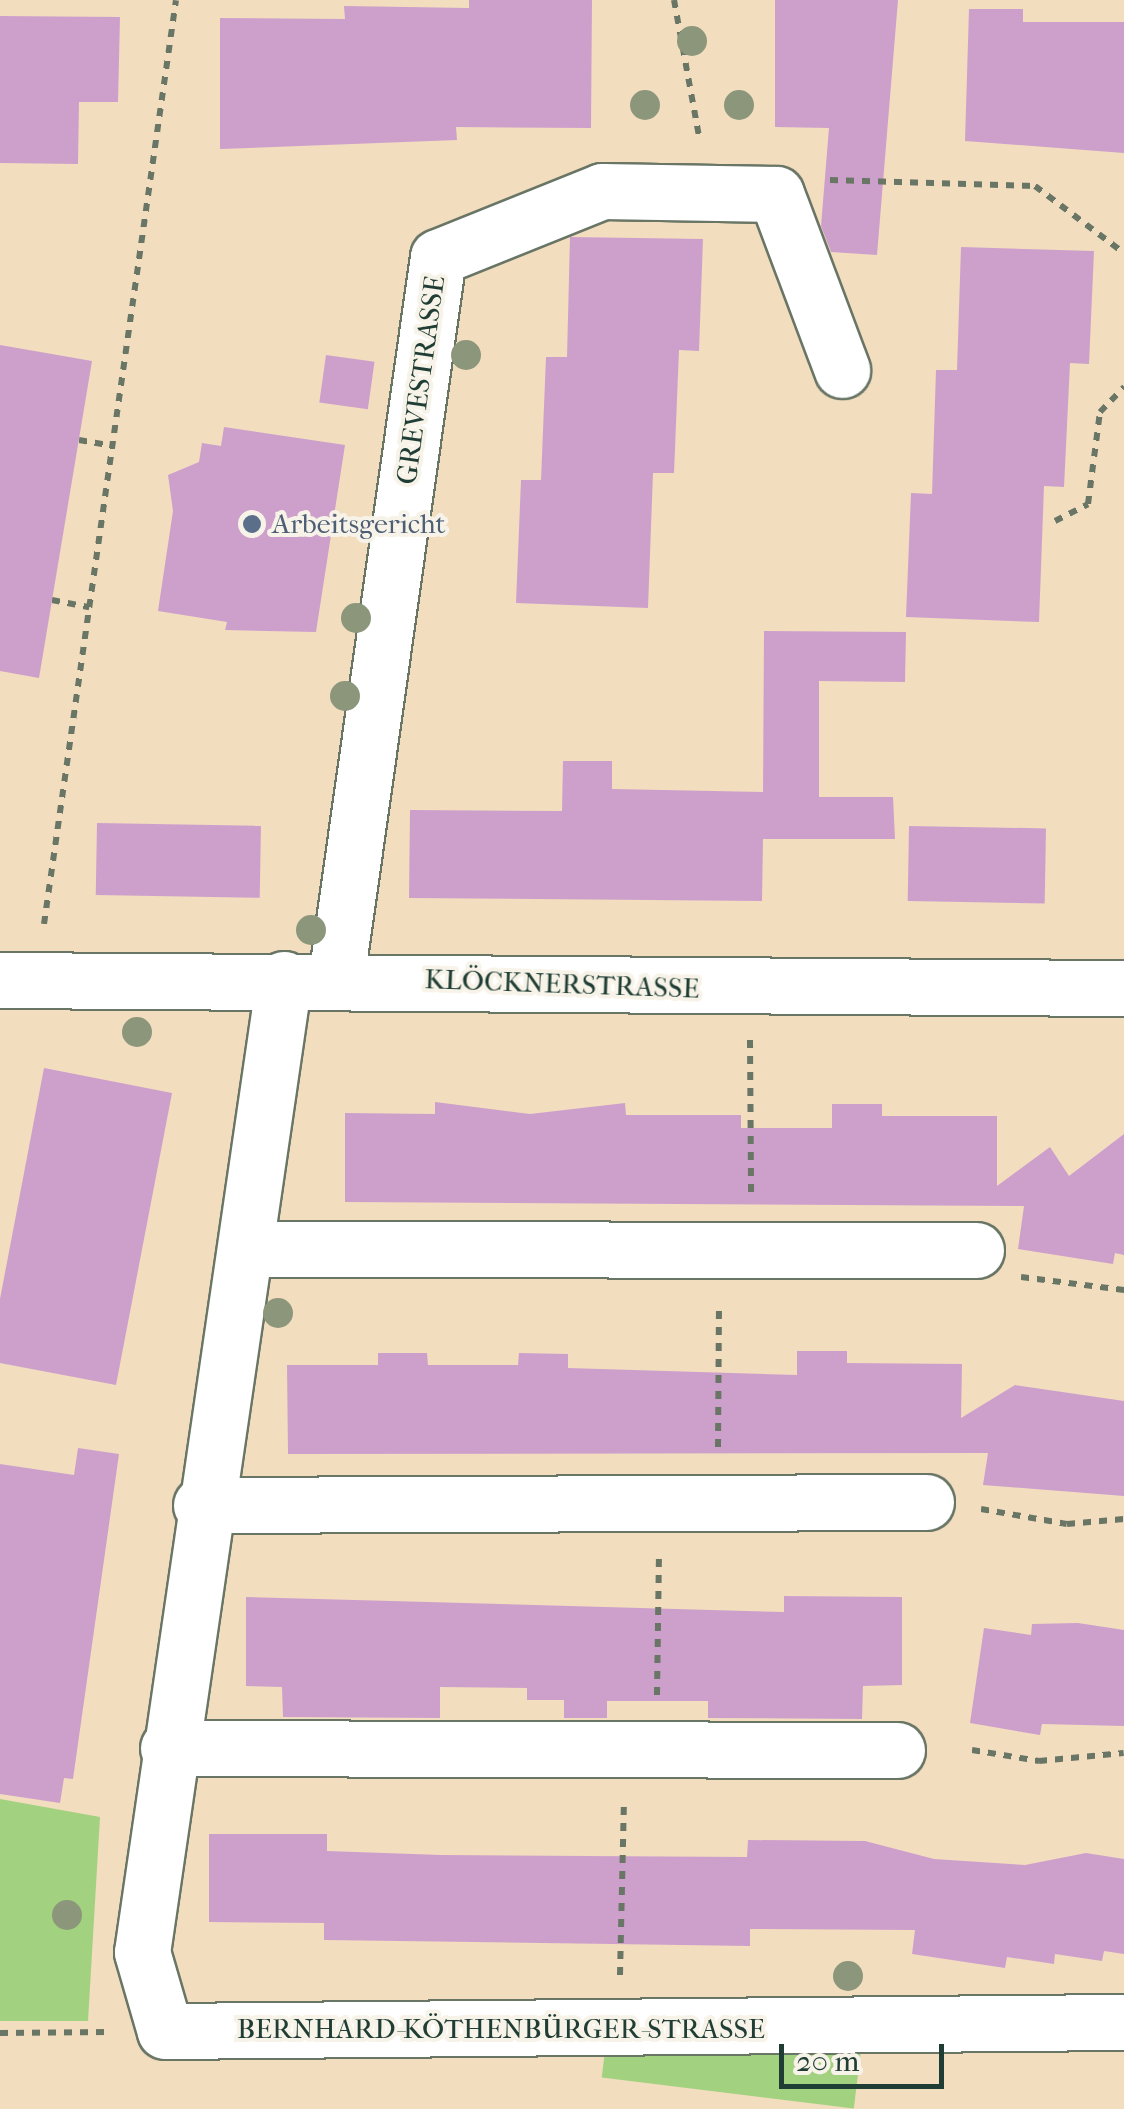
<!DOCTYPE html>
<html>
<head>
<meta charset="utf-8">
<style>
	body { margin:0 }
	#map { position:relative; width:1124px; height:2109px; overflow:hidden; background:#f2ddbf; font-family:"IM FELL French Canon",serif }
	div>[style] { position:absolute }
	.green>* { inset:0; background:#a2d180; transform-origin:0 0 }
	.building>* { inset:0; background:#cda0cc; transform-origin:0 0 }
	.path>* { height:6px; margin-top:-3px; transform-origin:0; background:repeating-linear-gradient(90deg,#697565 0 8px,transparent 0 16px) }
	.roads { filter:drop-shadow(2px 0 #697565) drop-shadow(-2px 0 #697565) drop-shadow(0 2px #697565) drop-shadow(0 -2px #697565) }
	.minor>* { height:55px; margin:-27.5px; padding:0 27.5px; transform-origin:27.5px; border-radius:27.5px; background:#fff }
	.trees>* { width:30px; height:30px; margin:-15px; border-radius:50%; background:#8c967b }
	.dots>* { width:28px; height:28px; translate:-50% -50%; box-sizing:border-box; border:5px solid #f7f3e8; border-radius:50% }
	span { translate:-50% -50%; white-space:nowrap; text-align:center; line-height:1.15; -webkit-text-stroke:8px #f7f3e8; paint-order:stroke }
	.street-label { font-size:28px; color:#1f3d34 }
	.service-label { font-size:28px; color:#4e5e75 }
	.left { translate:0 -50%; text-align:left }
	.scale { position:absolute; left:779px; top:2044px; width:165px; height:45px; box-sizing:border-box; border:5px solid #1f3d34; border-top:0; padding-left:12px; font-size:30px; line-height:35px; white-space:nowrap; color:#1f3d34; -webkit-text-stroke:8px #f7f3e8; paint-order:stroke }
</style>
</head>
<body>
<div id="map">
	<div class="green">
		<i style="clip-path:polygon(0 1799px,100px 1817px,88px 2021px,0 2021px)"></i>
		<i style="left:861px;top:2050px;width:59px;height:254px;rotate:97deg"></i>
	</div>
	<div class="building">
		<i style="clip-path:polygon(469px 0,592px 0,591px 128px,456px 127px,457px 140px,220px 149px,220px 18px,345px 19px,344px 6px,469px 8px)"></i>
		<i style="clip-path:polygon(775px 0,898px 0,877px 255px,831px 252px,821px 226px,829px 128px,775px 127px)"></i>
		<i style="clip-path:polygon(969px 9px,1023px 9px,1023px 22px,1124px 22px,1124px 153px,965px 141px)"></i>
		<i style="clip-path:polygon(0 16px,120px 17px,118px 102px,79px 102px,78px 164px,0 163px)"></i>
		<i style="clip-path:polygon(570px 237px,703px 239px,699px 351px,679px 350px,674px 473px,653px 473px,648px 608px,516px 603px,521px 480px,541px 480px,546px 357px,567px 357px)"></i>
		<i style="clip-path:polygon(961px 247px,1094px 251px,1089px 364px,1070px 363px,1064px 487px,1044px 486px,1039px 622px,906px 617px,911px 493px,932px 494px,936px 370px,957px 370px)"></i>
		<i style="clip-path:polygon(0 345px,92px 361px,39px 678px,0 671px)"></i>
		<i style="left:326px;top:355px;width:49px;height:48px;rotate:8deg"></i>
		<i style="clip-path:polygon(224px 427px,345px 445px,316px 632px,225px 630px,227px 622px,158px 611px,173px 511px,168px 475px,199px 462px,202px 443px,221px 446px)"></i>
		<i style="clip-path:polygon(764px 631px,906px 632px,905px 682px,819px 681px,819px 797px,893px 797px,895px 839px,763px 839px,762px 901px,409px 898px,410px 810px,562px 811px,563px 761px,612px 761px,612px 789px,763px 792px)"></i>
		<i style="left:97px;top:823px;width:164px;height:72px;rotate:1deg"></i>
		<i style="left:909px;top:826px;width:137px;height:75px;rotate:1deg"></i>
		<i style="clip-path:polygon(44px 1068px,172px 1093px,116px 1385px,0 1363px,0 1299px)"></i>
		<i style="clip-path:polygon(435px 1102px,530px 1114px,625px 1103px,626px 1115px,741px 1115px,741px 1128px,832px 1128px,832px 1104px,882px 1104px,882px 1116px,997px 1116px,997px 1186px,1050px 1147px,1069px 1176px,1124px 1134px,1124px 1255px,1115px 1253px,1113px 1264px,1018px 1249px,1024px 1206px,345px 1202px,345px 1113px,435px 1114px)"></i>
		<i style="clip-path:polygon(797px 1351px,847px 1351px,847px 1363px,962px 1364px,961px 1418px,1015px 1385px,1124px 1401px,1124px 1496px,983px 1485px,988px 1453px,288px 1454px,287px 1365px,378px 1365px,378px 1353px,427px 1353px,428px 1365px,518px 1365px,519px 1353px,568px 1354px,568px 1368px,797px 1375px)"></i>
		<i style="clip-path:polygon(78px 1448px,119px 1454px,73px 1779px,64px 1778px,60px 1803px,0 1794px,0 1464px,74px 1475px)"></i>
		<i style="clip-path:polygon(784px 1596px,902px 1597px,902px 1685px,863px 1686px,862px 1719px,708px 1718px,708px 1701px,607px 1701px,607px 1718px,564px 1718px,564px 1700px,527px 1700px,527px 1688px,440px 1687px,440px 1718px,283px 1717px,282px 1687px,246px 1686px,246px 1597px,784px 1612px)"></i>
		<i style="clip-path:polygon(1078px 1623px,1124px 1630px,1124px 1726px,1042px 1724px,1040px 1735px,970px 1723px,984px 1628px,1031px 1635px,1032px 1624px)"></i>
		<i style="clip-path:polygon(209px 1834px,327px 1834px,327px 1851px,441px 1855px,747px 1857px,748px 1840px,865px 1841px,934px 1859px,1025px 1865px,1086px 1853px,1124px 1859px,1124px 1954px,1104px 1951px,1102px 1961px,1055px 1954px,1054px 1964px,1007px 1957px,1005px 1968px,912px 1954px,915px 1930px,750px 1929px,750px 1946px,324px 1940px,324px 1923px,209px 1922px)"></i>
	</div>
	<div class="path">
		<i style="left:674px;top:0;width:138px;rotate:79.6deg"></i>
		<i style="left:830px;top:180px;width:205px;rotate:1.7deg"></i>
		<i style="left:1035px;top:186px;width:111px;rotate:37deg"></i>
		<i style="left:79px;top:440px;width:35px;rotate:10deg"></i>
		<i style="left:1055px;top:521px;width:37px;rotate:-27deg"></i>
		<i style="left:1088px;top:504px;width:93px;rotate:-82.6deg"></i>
		<i style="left:1100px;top:412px;width:35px;rotate:-46deg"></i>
		<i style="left:52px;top:600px;width:38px;rotate:11deg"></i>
		<i style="left:44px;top:924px;width:933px;rotate:-81.87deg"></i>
		<i style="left:750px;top:1040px;width:157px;rotate:89.6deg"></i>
		<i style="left:1021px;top:1277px;width:104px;rotate:7.2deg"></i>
		<i style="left:718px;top:1447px;width:143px;rotate:-89.6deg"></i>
		<i style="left:981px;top:1509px;width:87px;rotate:9.9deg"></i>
		<i style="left:1067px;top:1524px;width:57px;rotate:-5deg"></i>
		<i style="left:657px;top:1695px;width:138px;rotate:-89.2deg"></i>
		<i style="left:972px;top:1750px;width:68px;rotate:9.3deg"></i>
		<i style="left:1039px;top:1761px;width:85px;rotate:-5.4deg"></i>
		<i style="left:620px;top:1975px;width:173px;rotate:-88.7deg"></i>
		<i style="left:0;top:2033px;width:109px;rotate:-0.5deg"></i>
	</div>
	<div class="roads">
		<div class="minor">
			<i style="left:336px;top:978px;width:728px;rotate:-81.95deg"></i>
			<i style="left:438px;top:257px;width:177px;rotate:-21.9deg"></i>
			<i style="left:602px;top:191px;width:174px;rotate:1deg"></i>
			<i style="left:776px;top:194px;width:188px;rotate:69.4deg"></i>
			<i style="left:284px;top:979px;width:983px;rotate:98.3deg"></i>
			<i style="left:142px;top:1952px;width:82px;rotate:73.8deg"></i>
			<i style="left:165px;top:2031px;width:959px;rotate:-0.54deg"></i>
			<i style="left:0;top:980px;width:1124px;rotate:0.41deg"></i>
			<i style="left:247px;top:1249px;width:729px;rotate:0.08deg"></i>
			<i style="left:201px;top:1505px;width:725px;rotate:-0.24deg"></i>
			<i style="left:168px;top:1748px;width:729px;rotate:0.16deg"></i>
		</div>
	</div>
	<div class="trees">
		<i style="left:692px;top:41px"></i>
		<i style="left:645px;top:105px"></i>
		<i style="left:739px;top:105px"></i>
		<i style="left:466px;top:355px"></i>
		<i style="left:356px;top:618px"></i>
		<i style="left:345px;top:696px"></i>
		<i style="left:311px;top:930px"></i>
		<i style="left:137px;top:1032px"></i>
		<i style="left:278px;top:1313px"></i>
		<i style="left:67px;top:1915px"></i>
		<i style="left:848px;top:1976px"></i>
	</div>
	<div class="dots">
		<i style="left:252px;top:524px;background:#5c6f8a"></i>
	</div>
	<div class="street-label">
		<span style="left:421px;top:380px;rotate:-82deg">GREVESTRASSE</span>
		<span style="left:562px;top:984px;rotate:2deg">KLÖCKNERSTRASSE</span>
		<span style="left:501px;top:2029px">BERNHARD-KÖTHENBÜRGER-STRASSE</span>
	</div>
	<div class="service-label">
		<span class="left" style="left:272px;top:524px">Arbeitsgericht</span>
	</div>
	<div class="scale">20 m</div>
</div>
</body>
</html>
